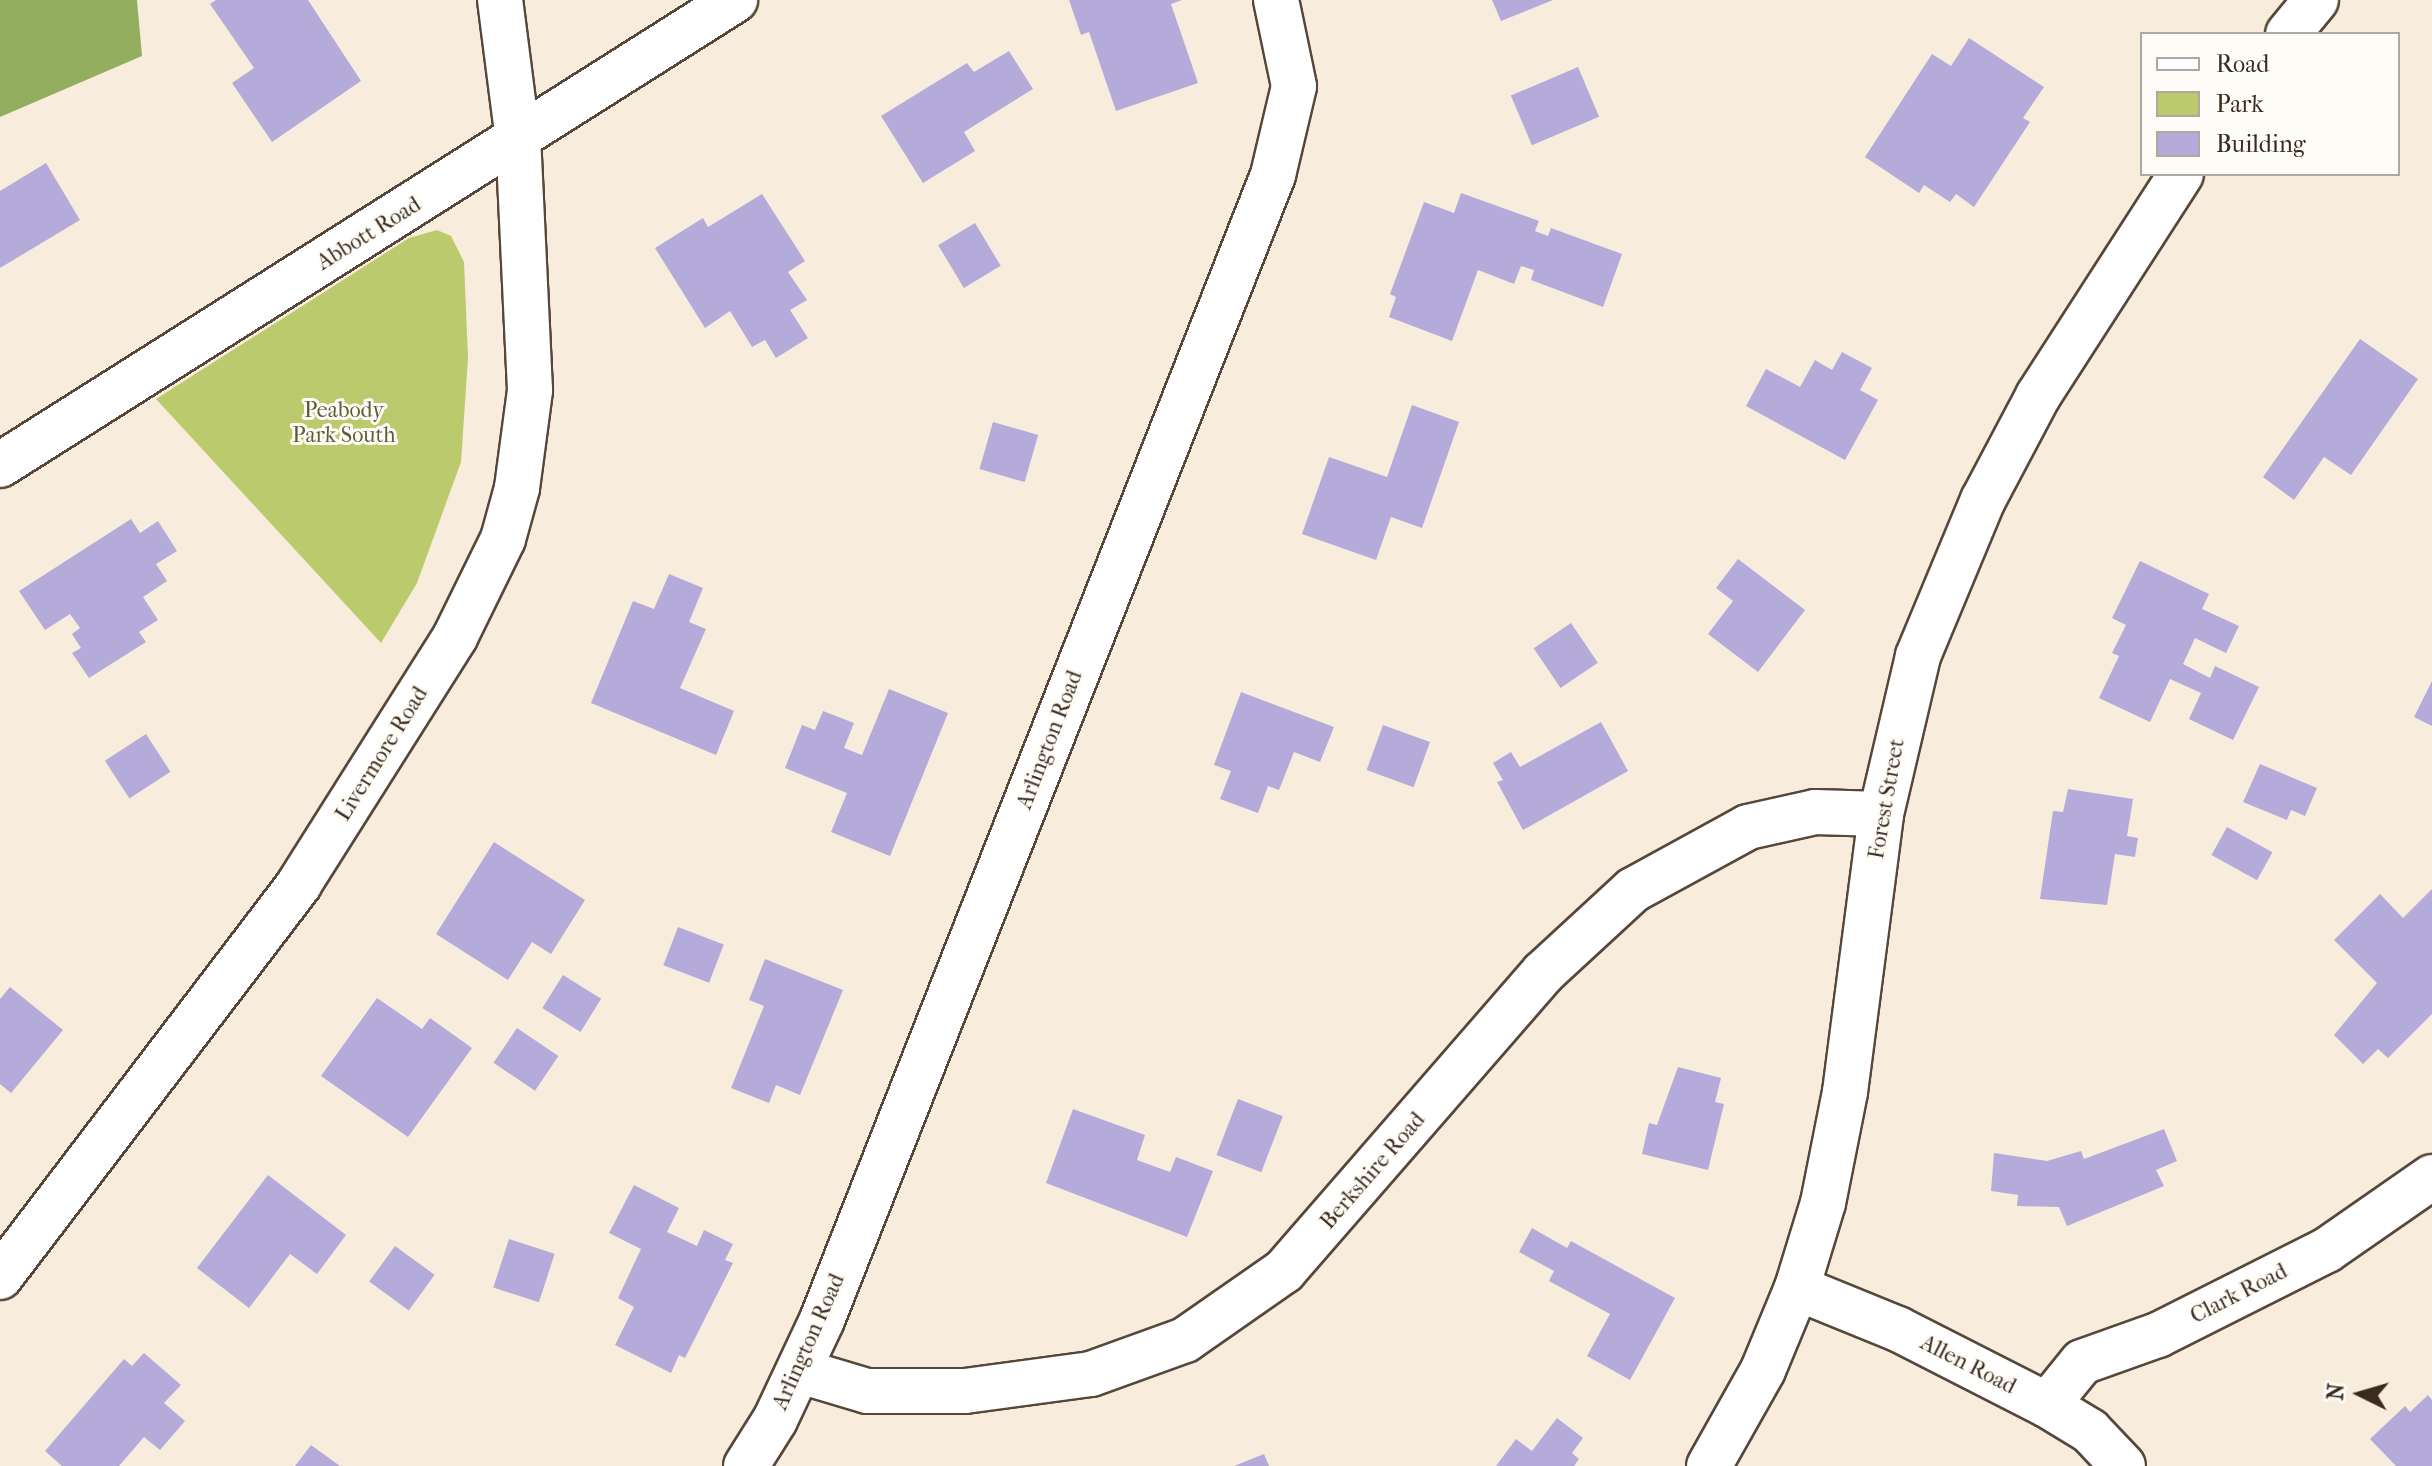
<!DOCTYPE html>
<html>
<head>
<meta charset="utf-8">
<style>
	body { margin:0 }
	#map { position:relative; width:2432px; height:1466px; overflow:hidden; background:#f8eddc; font-family:"IM FELL French Canon",serif }
	div>[style] { position:absolute }
	.green>* { inset:0; background:#bbca6d }
	.forest>* { inset:0; background:#94ae60 }
	.building>* { inset:0; background:#b4abda; transform-origin:0 0 }
	.roads { filter:drop-shadow(2px 0 #57473a) drop-shadow(-2px 0 #57473a) drop-shadow(0 2px #57473a) drop-shadow(0 -2px #57473a) }
	.minor>* { height:44px; margin:-22px; padding:0 22px; transform-origin:22px; border-radius:22px; background:#fff }
	span { translate:-50% -50%; white-space:nowrap; text-align:center; line-height:1.15; -webkit-text-stroke:6px #fdfcf7; paint-order:stroke }
	.street-label { font-size:22px; color:#3b2a1e }
	.park-label { font-size:22px; color:#615a36 }
	.legend { position:absolute; left:2140px; top:32px; width:260px; height:144px; box-sizing:border-box; background:#fdfcf7; border:2px solid #afa8a0; margin:0; padding:10px 14px; list-style:none; font-size:24px; color:#3b2a1e }
	.legend li { display:flex; align-items:center; gap:16px; height:40px }
	.legend b { width:40px; border:2px solid #afa8a0 }
	.north { position:absolute; left:2320px; top:1354px; width:80px; height:80px; -webkit-text-stroke:6px #fdfcf7; paint-order:stroke; rotate:275deg; font-size:22px; font-weight:700; line-height:32px; text-align:center; color:#3b2a1e }
	.north::after { content:''; display:block; margin:auto; width:28px; height:36px; background:#3b2a1e; clip-path:polygon(50% 0,100% 100%,50% 72%,0 100%) }
</style>
</head>
<body>
<div id="map">
	<div class="green">
		<i style="clip-path:polygon(437px 230px,451px 236px,464px 262px,468px 358px,461px 462px,417px 583px,381px 643px,156px 399px,409px 238px)"></i>
	</div>
	<div class="forest">
		<i style="clip-path:polygon(0 0,137px 0,142px 56px,0 117px)"></i>
	</div>
	<div class="building">
		<i style="clip-path:polygon(216px 0,308px 0,361px 81px,272px 142px,232px 83px,254px 68px,210px 4px)"></i>
		<i style="clip-path:polygon(1069px 0,1182px 0,1171px 4px,1198px 83px,1116px 111px,1089px 32px,1081px 35px)"></i>
		<i style="clip-path:polygon(1492px 0,1553px 0,1501px 21px)"></i>
		<i style="clip-path:polygon(1969px 38px,2044px 87px,2023px 118px,2030px 122px,1974px 207px,1956px 194px,1950px 202px,1924px 185px,1919px 193px,1865px 157px,1932px 54px,1951px 66px)"></i>
		<i style="clip-path:polygon(1009px 51px,1033px 89px,964px 132px,975px 151px,923px 183px,881px 116px,967px 63px,974px 72px)"></i>
		<i style="left:1578px;top:67px;width:54px;height:73px;rotate:67deg"></i>
		<i style="clip-path:polygon(46px 163px,80px 220px,0 268px,0 191px)"></i>
		<i style="clip-path:polygon(1461px 193px,1539px 221px,1535px 231px,1548px 236px,1551px 228px,1622px 254px,1603px 307px,1531px 280px,1534px 270px,1521px 266px,1514px 284px,1478px 270px,1452px 341px,1389px 317px,1396px 297px,1390px 294px,1424px 202px,1454px 213px)"></i>
		<i style="clip-path:polygon(762px 194px,805px 261px,788px 272px,807px 300px,790px 310px,808px 338px,776px 358px,765px 340px,752px 347px,730px 311px,705px 328px,655px 248px,703px 218px,708px 227px)"></i>
		<i style="left:975px;top:223px;width:50px;height:43px;rotate:59deg"></i>
		<i style="clip-path:polygon(2360px 339px,2418px 379px,2351px 475px,2324px 457px,2294px 500px,2263px 477px)"></i>
		<i style="clip-path:polygon(1842px 352px,1872px 368px,1860px 390px,1878px 400px,1845px 460px,1746px 406px,1766px 369px,1800px 387px,1815px 360px,1832px 370px)"></i>
		<i style="clip-path:polygon(1412px 405px,1459px 422px,1422px 528px,1391px 517px,1376px 560px,1302px 534px,1329px 457px,1387px 477px)"></i>
		<i style="left:993px;top:422px;width:47px;height:49px;rotate:16deg"></i>
		<i style="clip-path:polygon(131px 519px,140px 533px,158px 521px,177px 551px,156px 564px,167px 581px,143px 597px,158px 620px,139px 632px,146px 642px,89px 678px,72px 653px,81px 648px,72px 634px,80px 628px,70px 614px,45px 630px,19px 591px)"></i>
		<i style="clip-path:polygon(1738px 559px,1805px 610px,1758px 672px,1708px 634px,1733px 601px,1716px 588px)"></i>
		<i style="clip-path:polygon(2140px 561px,2209px 594px,2202px 609px,2239px 626px,2226px 653px,2195px 638px,2183px 664px,2210px 678px,2215px 666px,2259px 687px,2233px 740px,2189px 719px,2201px 693px,2170px 679px,2150px 722px,2099px 698px,2119px 656px,2112px 653px,2126px 625px,2112px 618px)"></i>
		<i style="clip-path:polygon(669px 574px,703px 588px,689px 622px,706px 629px,680px 688px,734px 711px,716px 755px,591px 703px,633px 601px,654px 609px)"></i>
		<i style="left:1571px;top:623px;width:48px;height:45px;rotate:56deg"></i>
		<i style="clip-path:polygon(2432px 681px,2432px 726px,2414px 717px)"></i>
		<i style="clip-path:polygon(889px 689px,948px 713px,890px 856px,831px 832px,847px 793px,785px 768px,802px 725px,815px 730px,823px 711px,854px 723px,844px 748px,862px 755px)"></i>
		<i style="clip-path:polygon(1241px 692px,1334px 727px,1320px 762px,1294px 752px,1279px 790px,1268px 786px,1258px 813px,1220px 799px,1231px 771px,1214px 765px)"></i>
		<i style="clip-path:polygon(1601px 722px,1628px 771px,1523px 830px,1497px 782px,1503px 780px,1493px 763px,1511px 752px,1520px 767px)"></i>
		<i style="left:1383px;top:725px;width:50px;height:48px;rotate:20deg"></i>
		<i style="left:146px;top:734px;width:45px;height:49px;rotate:57deg"></i>
		<i style="clip-path:polygon(2260px 764px,2317px 788px,2305px 816px,2291px 810px,2287px 820px,2243px 802px)"></i>
		<i style="clip-path:polygon(2068px 789px,2133px 799px,2127px 836px,2138px 838px,2135px 857px,2115px 854px,2107px 905px,2040px 899px,2053px 811px,2063px 812px)"></i>
		<i style="left:2227px;top:827px;width:52px;height:32px;rotate:29deg"></i>
		<i style="clip-path:polygon(494px 842px,585px 900px,551px 954px,532px 942px,508px 980px,436px 934px)"></i>
		<i style="clip-path:polygon(2432px 889px,2432px 1014px,2388px 1058px,2378px 1049px,2363px 1064px,2334px 1035px,2377px 983px,2334px 940px,2380px 894px,2403px 918px)"></i>
		<i style="left:678px;top:927px;width:49px;height:41px;rotate:21deg"></i>
		<i style="clip-path:polygon(765px 959px,843px 990px,800px 1095px,776px 1085px,769px 1103px,731px 1088px,764px 1006px,749px 1000px)"></i>
		<i style="left:563px;top:975px;width:45px;height:39px;rotate:32deg"></i>
		<i style="clip-path:polygon(10px 987px,63px 1030px,11px 1093px,0 1084px,0 999px)"></i>
		<i style="clip-path:polygon(377px 998px,422px 1029px,430px 1018px,472px 1048px,408px 1137px,321px 1076px)"></i>
		<i style="left:517px;top:1028px;width:50px;height:42px;rotate:34deg"></i>
		<i style="clip-path:polygon(1678px 1067px,1721px 1078px,1715px 1102px,1724px 1104px,1708px 1170px,1642px 1154px,1649px 1123px,1657px 1125px)"></i>
		<i style="left:1238px;top:1099px;width:48px;height:60px;rotate:21deg"></i>
		<i style="clip-path:polygon(1073px 1109px,1145px 1135px,1137px 1160px,1170px 1172px,1176px 1157px,1213px 1171px,1187px 1237px,1046px 1183px)"></i>
		<i style="clip-path:polygon(2164px 1129px,2177px 1161px,2156px 1170px,2164px 1186px,2067px 1226px,2059px 1207px,2017px 1206px,2018px 1195px,1991px 1191px,1994px 1153px,2047px 1161px,2081px 1151px,2084px 1159px)"></i>
		<i style="clip-path:polygon(268px 1175px,346px 1235px,317px 1274px,290px 1254px,249px 1308px,197px 1268px)"></i>
		<i style="clip-path:polygon(634px 1185px,679px 1208px,667px 1232px,697px 1246px,704px 1230px,733px 1244px,725px 1260px,733px 1263px,685px 1358px,679px 1355px,671px 1373px,615px 1345px,634px 1307px,618px 1298px,641px 1249px,609px 1233px)"></i>
		<i style="clip-path:polygon(1532px 1228px,1567px 1248px,1571px 1241px,1675px 1298px,1630px 1380px,1587px 1356px,1610px 1314px,1549px 1281px,1554px 1271px,1519px 1252px)"></i>
		<i style="left:509px;top:1239px;width:48px;height:51px;rotate:18deg"></i>
		<i style="left:395px;top:1246px;width:49px;height:44px;rotate:36deg"></i>
		<i style="clip-path:polygon(144px 1353px,181px 1385px,164px 1403px,185px 1421px,160px 1450px,144px 1437px,119px 1466px,62px 1466px,45px 1451px,124px 1359px,132px 1366px)"></i>
		<i style="clip-path:polygon(2428px 1395px,2432px 1400px,2432px 1466px,2396px 1466px,2370px 1439px,2405px 1406px,2410px 1412px)"></i>
		<i style="clip-path:polygon(1557px 1418px,1583px 1438px,1572px 1453px,1579px 1459px,1574px 1466px,1496px 1466px,1516px 1439px,1532px 1451px)"></i>
		<i style="clip-path:polygon(311px 1445px,340px 1466px,295px 1466px)"></i>
		<i style="clip-path:polygon(1264px 1454px,1269px 1466px,1234px 1466px)"></i>
	</div>
	<div class="roads">
		<div class="minor">
			<i style="left:2288px;top:34px;width:44px;rotate:-50.5deg"></i>
			<i style="left:0;top:465px;width:870px;rotate:-32.32deg"></i>
			<i style="left:0;top:1277px;width:494px;rotate:-52.7deg"></i>
			<i style="left:299px;top:884px;width:292px;rotate:-57.7deg"></i>
			<i style="left:455px;top:637px;width:109px;rotate:-63.9deg"></i>
			<i style="left:503px;top:539px;width:53px;rotate:-74.6deg"></i>
			<i style="left:517px;top:488px;width:99px;rotate:-82.4deg"></i>
			<i style="left:530px;top:390px;width:250px;rotate:-92.7deg"></i>
			<i style="left:518px;top:140px;width:141px;rotate:-97.3deg"></i>
			<i style="left:1797px;top:1288px;width:109px;rotate:22.1deg"></i>
			<i style="left:1898px;top:1329px;width:167px;rotate:27deg"></i>
			<i style="left:2047px;top:1405px;width:50px;rotate:31.2deg"></i>
			<i style="left:2090px;top:1431px;width:48px;rotate:46.7deg"></i>
			<i style="left:800px;top:1371px;width:70px;rotate:16.6deg"></i>
			<i style="left:867px;top:1391px;width:98px"></i>
			<i style="left:965px;top:1391px;width:127px;rotate:-7.7deg"></i>
			<i style="left:1091px;top:1374px;width:100px;rotate:-19.9deg"></i>
			<i style="left:1185px;top:1340px;width:121px;rotate:-34.9deg"></i>
			<i style="left:1284px;top:1271px;width:395px;rotate:-49deg"></i>
			<i style="left:1543px;top:973px;width:122px;rotate:-42.7deg"></i>
			<i style="left:1633px;top:890px;width:131px;rotate:-28.7deg"></i>
			<i style="left:1748px;top:827px;width:69px;rotate:-12.6deg"></i>
			<i style="left:1815px;top:812px;width:66px;rotate:1.7deg"></i>
			<i style="left:2047px;top:1405px;width:55px;rotate:-50.9deg"></i>
			<i style="left:2082px;top:1362px;width:81px;rotate:-19.6deg"></i>
			<i style="left:2158px;top:1335px;width:189px;rotate:-26.7deg"></i>
			<i style="left:2327px;top:1250px;width:128px;rotate:-34.8deg"></i>
			<i style="left:746px;top:1466px;width:54px;rotate:-57.8deg"></i>
			<i style="left:775px;top:1420px;width:110px;rotate:-64.8deg"></i>
			<i style="left:822px;top:1320px;width:1231px;rotate:-68.5deg"></i>
			<i style="left:1273px;top:175px;width:91px;rotate:-76.7deg"></i>
			<i style="left:1294px;top:86px;width:88px;rotate:-101.8deg"></i>
			<i style="left:1709px;top:1466px;width:110px;rotate:-60.6deg"></i>
			<i style="left:1763px;top:1370px;width:89px;rotate:-67.5deg"></i>
			<i style="left:1797px;top:1288px;width:89px;rotate:-73deg"></i>
			<i style="left:1823px;top:1203px;width:113px;rotate:-78.8deg"></i>
			<i style="left:1845px;top:1092px;width:280px;rotate:-82.6deg"></i>
			<i style="left:1881px;top:814px;width:162px;rotate:-76.8deg"></i>
			<i style="left:1918px;top:656px;width:169px;rotate:-67.4deg"></i>
			<i style="left:1983px;top:500px;width:118px;rotate:-62.1deg"></i>
			<i style="left:2038px;top:396px;width:264px;rotate:-57.2deg"></i>
		</div>
	</div>
	<div class="street-label">
		<span style="left:369px;top:234px;rotate:-32deg">Abbott Road</span>
		<span style="left:1050px;top:740px;rotate:-69deg">Arlington Road</span>
		<span style="left:382px;top:754px;rotate:-58deg">Livermore Road</span>
		<span style="left:1887px;top:799px;rotate:-80deg">Forest Street</span>
		<span style="left:1373px;top:1171px;rotate:-49deg">Berkshire Road</span>
		<span style="left:2239px;top:1294px;rotate:-27deg">Clark Road</span>
		<span style="left:809px;top:1342px;rotate:-66deg">Arlington Road</span>
		<span style="left:1968px;top:1365px;rotate:27deg">Allen Road</span>
	</div>
	<div class="park-label">
		<span style="left:344px;top:423px">Peabody<br>Park South</span>
	</div>
	<ul class="legend">
	<li><b style="height:10px;background:#fff"></b>Road</li>
	<li><b style="height:22px;background:#bbca6d"></b>Park</li>
	<li><b style="height:22px;background:#b4abda"></b>Building</li>
	</ul>
	<div class="north">N</div>
</div>
</body>
</html>
